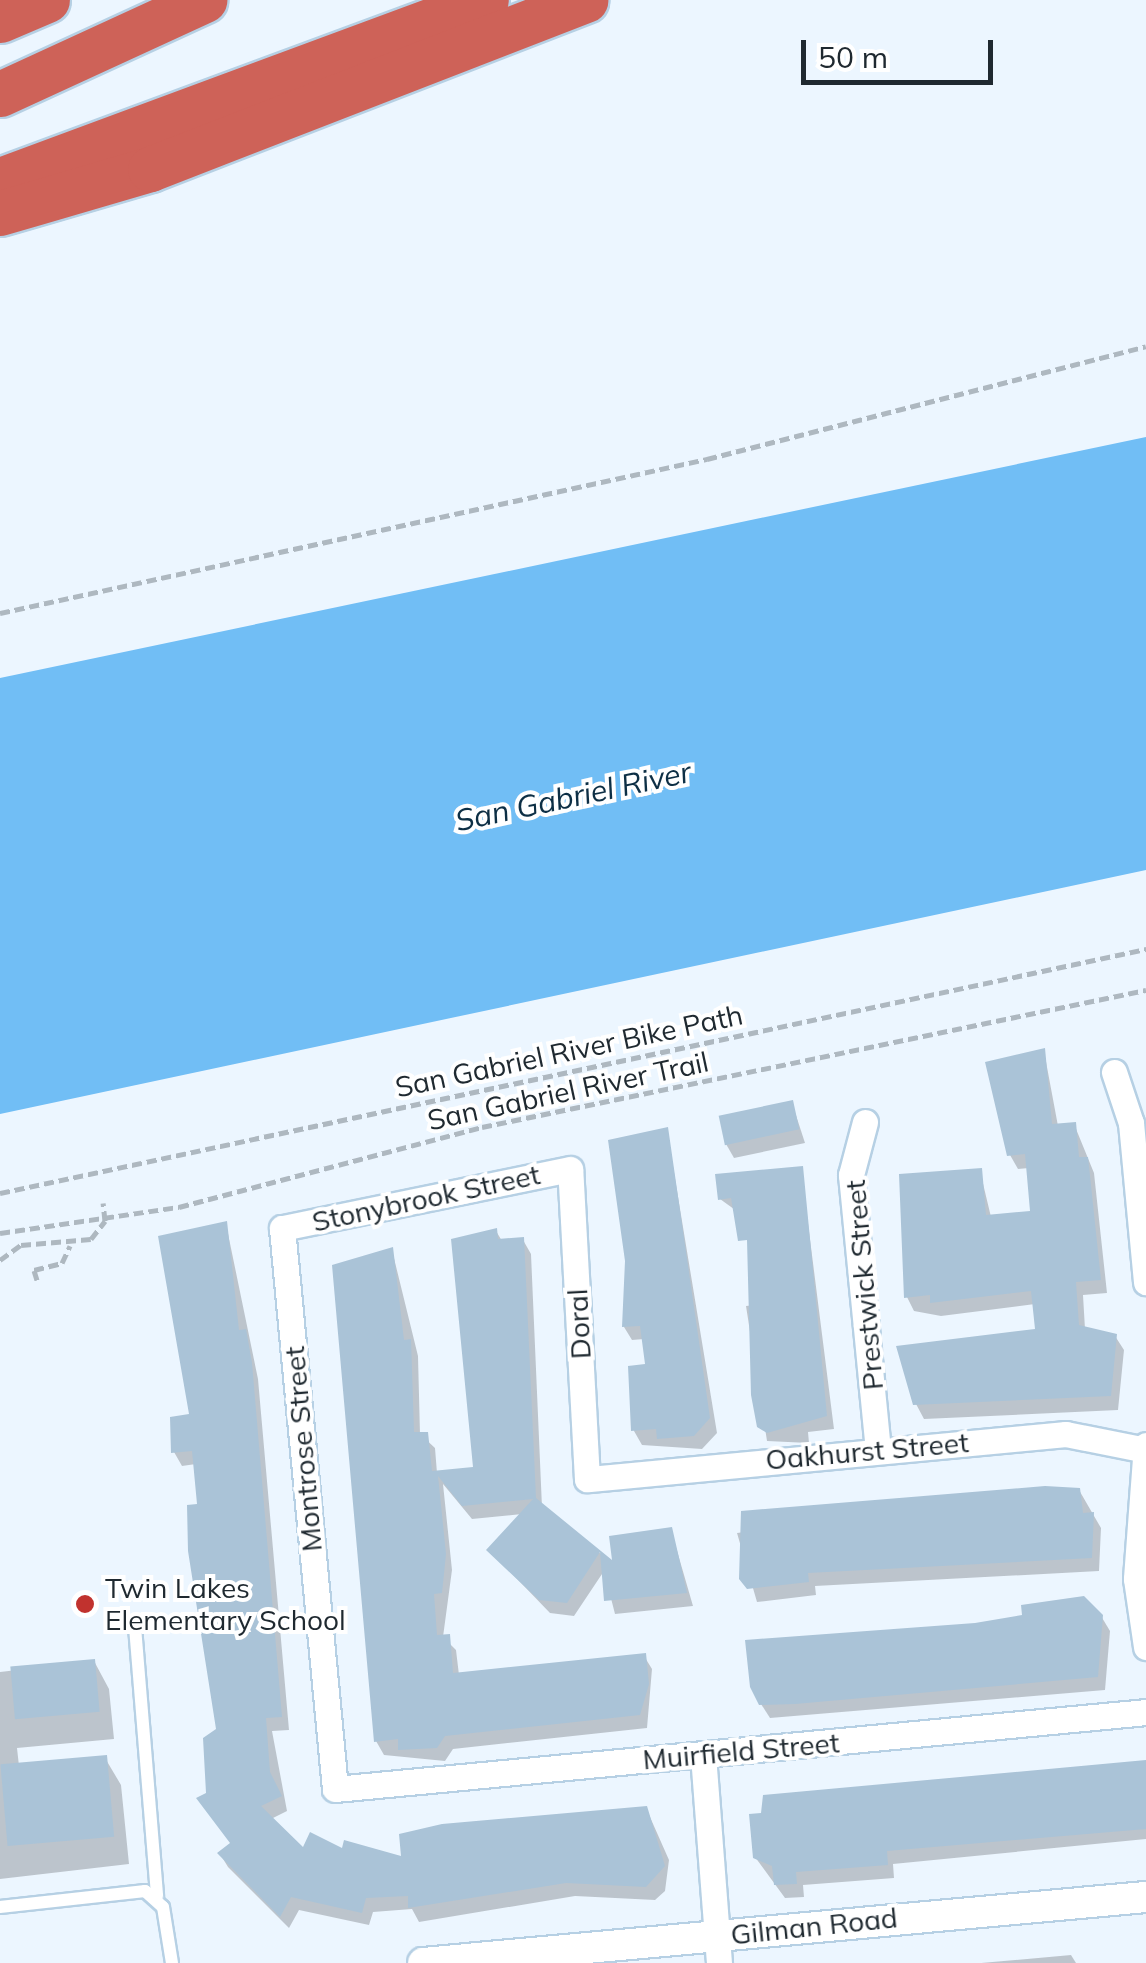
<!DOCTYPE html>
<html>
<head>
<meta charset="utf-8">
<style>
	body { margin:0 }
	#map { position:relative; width:1146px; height:1963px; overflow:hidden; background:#ecf6ff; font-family:Mulish,sans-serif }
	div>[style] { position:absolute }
	.water>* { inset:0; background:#71bef5 }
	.shadow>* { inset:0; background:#0003 }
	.building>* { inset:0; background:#aac3d7; transform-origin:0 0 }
	.path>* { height:5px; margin-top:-2.5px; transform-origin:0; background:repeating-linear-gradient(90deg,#aeb8c0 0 10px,transparent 0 15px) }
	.roads { filter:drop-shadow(2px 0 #b6d0e4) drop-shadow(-2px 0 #b6d0e4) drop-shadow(0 2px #b6d0e4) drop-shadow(0 -2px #b6d0e4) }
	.service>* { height:12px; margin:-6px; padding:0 6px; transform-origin:6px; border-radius:6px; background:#fff }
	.minor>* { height:25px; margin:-12.5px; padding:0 12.5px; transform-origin:12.5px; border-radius:12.5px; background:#fff }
	.tertiary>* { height:30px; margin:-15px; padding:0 15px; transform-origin:15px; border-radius:15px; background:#fff }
	.motorway>* { height:45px; margin:-22.5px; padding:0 22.5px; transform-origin:22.5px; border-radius:22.5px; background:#ce6258 }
	.dots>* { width:28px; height:28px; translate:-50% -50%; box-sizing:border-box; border:5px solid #fff; border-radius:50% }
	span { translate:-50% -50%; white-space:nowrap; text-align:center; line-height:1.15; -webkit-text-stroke:8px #fff; paint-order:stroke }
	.street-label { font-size:28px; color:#1f2930 }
	.poi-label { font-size:28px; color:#1f2930 }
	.left { translate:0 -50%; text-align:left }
	.water-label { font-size:30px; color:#0d2f45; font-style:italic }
	.scale { position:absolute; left:801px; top:40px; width:192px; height:45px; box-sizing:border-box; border:5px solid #1f2930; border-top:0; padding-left:12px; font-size:30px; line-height:35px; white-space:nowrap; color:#1f2930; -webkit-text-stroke:8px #fff; paint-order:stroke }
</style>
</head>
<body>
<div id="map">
	<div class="water">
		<i style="clip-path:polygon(1146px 437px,1146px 870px,0 1114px,0 678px)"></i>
	</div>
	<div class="shadow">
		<i style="clip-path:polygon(1044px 1051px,1058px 1126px,1074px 1124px,1094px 1173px,1107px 1293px,1083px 1295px,1085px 1329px,1115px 1336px,1124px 1350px,1118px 1410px,924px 1419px,916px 1404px,1038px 1332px,1035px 1304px,941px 1316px,914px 1311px,907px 1297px,980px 1171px,991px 1217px,1033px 1213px,1029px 1168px,1018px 1169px,1010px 1155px)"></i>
		<i style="clip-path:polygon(792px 1103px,805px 1143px,734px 1158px,726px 1144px)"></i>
		<i style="clip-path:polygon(667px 1130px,717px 1433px,702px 1449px,642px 1445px,634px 1431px,648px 1367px,644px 1339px,632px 1340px,624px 1327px)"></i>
		<i style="clip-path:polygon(801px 1168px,834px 1429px,808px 1432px,809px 1443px,767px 1441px,746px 1306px,755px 1305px,750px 1245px,738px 1212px,720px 1199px)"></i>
		<i style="clip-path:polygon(226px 1224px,258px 1379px,289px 1730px,272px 1731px,287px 1811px,271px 1819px,304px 1851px,403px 1860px,646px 1808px,669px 1860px,665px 1891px,655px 1900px,575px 1896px,419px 1922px,412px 1909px,373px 1912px,369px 1925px,299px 1910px,289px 1928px,228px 1867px,220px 1854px,232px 1845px,209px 1794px,219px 1730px,196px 1464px,182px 1466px,174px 1452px,192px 1416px)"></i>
		<i style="clip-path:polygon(496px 1231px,502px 1241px,523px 1240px,531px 1254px,542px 1507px,615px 1565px,671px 1530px,693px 1606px,615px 1614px,604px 1571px,574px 1616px,550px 1613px,489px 1550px,522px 1514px,472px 1519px,443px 1484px,452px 1570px,443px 1637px,456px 1650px,459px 1675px,644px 1656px,652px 1669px,647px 1728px,453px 1749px,445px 1761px,384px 1755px,376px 1741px,392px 1250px,418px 1356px,420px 1434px,435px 1448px,437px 1473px,476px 1470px)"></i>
		<i style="clip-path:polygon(1079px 1490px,1101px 1528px,1099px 1571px,815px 1586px,816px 1595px,757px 1602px,737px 1533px)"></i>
		<i style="clip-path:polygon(1101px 1616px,1110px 1631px,1105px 1690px,770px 1718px,761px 1704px)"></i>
		<i style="clip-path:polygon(94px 1661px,109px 1689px,114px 1739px,17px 1748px,19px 1766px,105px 1758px,121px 1785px,129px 1864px,0 1879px,0 1672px)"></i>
		<i style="clip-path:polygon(1146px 1763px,1146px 1839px,893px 1864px,894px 1878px,803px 1885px,804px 1897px,785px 1898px,755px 1857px,763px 1815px)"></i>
		<i style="clip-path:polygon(1071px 1955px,1076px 1963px,1146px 1963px,981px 1963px)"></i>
	</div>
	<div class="building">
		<i style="clip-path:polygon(1045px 1048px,1052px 1124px,1076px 1122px,1079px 1157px,1088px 1157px,1101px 1280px,1076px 1282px,1079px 1325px,1117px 1334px,1111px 1396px,913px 1405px,896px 1346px,1035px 1329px,1031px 1291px,930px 1303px,930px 1295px,904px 1298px,899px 1174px,982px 1168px,986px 1215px,1030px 1211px,1025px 1154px,1007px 1156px,985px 1062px)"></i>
		<i style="left:793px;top:1100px;width:30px;height:76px;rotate:78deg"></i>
		<i style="clip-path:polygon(668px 1127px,710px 1418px,694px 1436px,657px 1439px,656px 1429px,631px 1431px,628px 1366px,645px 1364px,640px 1326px,622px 1327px,625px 1261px,608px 1140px)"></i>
		<i style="clip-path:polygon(803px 1166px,827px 1416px,767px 1433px,757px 1427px,751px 1395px,747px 1240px,738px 1241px,731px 1198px,718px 1200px,715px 1174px)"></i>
		<i style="clip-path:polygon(227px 1221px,239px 1330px,246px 1329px,252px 1363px,282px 1717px,266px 1718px,270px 1772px,282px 1796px,261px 1806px,303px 1847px,310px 1832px,342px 1848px,344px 1840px,401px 1856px,399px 1834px,442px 1824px,647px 1806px,665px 1866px,646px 1887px,566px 1883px,408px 1908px,408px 1896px,366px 1898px,362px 1913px,291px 1897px,280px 1917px,217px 1853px,230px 1843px,196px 1798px,206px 1793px,203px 1738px,216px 1729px,188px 1551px,187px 1505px,197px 1504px,192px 1451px,171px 1453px,170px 1417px,189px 1414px,158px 1236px)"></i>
		<i style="clip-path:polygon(497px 1228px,498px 1239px,524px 1237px,536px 1498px,612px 1560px,609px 1536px,672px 1527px,687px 1593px,604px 1601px,600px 1552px,567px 1603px,539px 1600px,486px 1550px,533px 1499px,462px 1506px,438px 1476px,446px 1554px,442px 1593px,434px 1594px,437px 1635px,450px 1634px,453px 1673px,646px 1653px,649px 1684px,640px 1715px,445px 1736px,437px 1748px,398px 1750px,398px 1739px,374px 1742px,332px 1265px,393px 1247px,404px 1340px,411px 1339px,414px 1432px,428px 1432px,432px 1471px,473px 1467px,451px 1239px)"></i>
		<i style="clip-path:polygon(1045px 1486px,1080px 1488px,1083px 1513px,1094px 1512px,1092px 1558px,808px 1573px,809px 1582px,747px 1589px,739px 1579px,741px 1511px)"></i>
		<i style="clip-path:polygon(1084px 1596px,1103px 1615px,1098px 1677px,795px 1704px,759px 1705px,750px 1687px,745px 1640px,975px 1623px,1022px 1615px,1021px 1605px)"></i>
		<i style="left:95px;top:1659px;width:53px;height:85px;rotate:85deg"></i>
		<i style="left:107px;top:1755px;width:82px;height:107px;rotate:85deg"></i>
		<i style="clip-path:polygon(1146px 1760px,1146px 1829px,887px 1851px,888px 1865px,796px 1872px,797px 1884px,774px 1885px,772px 1866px,753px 1858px,749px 1814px,761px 1813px,763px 1795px)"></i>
	</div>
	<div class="path">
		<i style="left:0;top:613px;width:724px;rotate:-12.29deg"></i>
		<i style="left:707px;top:459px;width:453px;rotate:-14.4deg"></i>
		<i style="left:0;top:1193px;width:1172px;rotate:-12.02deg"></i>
		<i style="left:0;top:1233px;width:181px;rotate:-8.3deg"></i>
		<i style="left:179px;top:1207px;width:313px;rotate:-14.8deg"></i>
		<i style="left:482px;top:1127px;width:678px;rotate:-11.66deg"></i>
		<i style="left:0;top:1260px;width:26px;rotate:-36deg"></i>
		<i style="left:21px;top:1245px;width:70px;rotate:-4.9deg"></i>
		<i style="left:91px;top:1239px;width:23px;rotate:-52deg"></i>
		<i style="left:105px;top:1221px;width:18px;rotate:-96deg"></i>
		<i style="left:37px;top:1280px;width:10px;rotate:-107deg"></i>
		<i style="left:34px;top:1270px;width:29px;rotate:-14deg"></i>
		<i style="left:62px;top:1263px;width:19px;rotate:-65deg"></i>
	</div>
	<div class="roads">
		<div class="service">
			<i style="left:135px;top:1627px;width:270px;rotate:85.3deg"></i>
			<i style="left:0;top:1907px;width:146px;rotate:-6.3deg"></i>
			<i style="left:145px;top:1891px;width:24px;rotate:42deg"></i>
			<i style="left:163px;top:1907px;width:57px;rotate:80.9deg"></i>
		</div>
		<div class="minor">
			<i style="left:1114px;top:1072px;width:54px;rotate:71.6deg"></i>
			<i style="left:1131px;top:1123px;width:160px;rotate:84.6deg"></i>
			<i style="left:865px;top:1122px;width:55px;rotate:104.8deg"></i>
			<i style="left:851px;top:1175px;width:275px;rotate:84.4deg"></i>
			<i style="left:1146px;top:1445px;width:134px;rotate:94.3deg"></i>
			<i style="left:1136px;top:1579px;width:69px;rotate:81.6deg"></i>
			<i style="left:1146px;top:1450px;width:82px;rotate:-168.7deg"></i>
			<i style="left:1066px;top:1434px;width:481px;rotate:174.6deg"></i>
			<i style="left:587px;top:1479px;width:310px;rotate:-93.1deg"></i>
			<i style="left:570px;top:1169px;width:294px;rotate:168.4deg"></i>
			<i style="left:282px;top:1228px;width:563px;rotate:84.6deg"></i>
			<i style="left:335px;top:1789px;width:815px;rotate:-5.42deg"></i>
			<i style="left:703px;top:1755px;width:209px;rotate:85.6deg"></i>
		</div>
		<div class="tertiary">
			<i style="left:423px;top:1963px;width:726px;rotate:-5.22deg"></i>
		</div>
		<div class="motorway">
			<i style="left:0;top:20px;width:51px;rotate:-23.1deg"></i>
			<i style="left:0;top:94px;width:225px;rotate:-24.7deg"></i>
			<i style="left:0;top:180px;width:518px;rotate:-20.32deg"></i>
			<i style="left:0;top:213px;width:156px;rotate:-16.3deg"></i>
			<i style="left:150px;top:169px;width:467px;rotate:-21.2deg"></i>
		</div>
	</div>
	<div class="dots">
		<i style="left:85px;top:1604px;background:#c1322e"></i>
	</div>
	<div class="street-label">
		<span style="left:569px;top:1051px;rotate:-12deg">San Gabriel River Bike Path</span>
		<span style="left:568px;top:1091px;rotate:-12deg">San Gabriel River Trail</span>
		<span style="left:426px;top:1198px;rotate:-12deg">Stonybrook Street</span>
		<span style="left:864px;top:1285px;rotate:-95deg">Prestwick Street</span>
		<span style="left:579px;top:1324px;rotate:-93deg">Doral</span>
		<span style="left:303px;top:1449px;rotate:-95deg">Montrose Street</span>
		<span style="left:867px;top:1451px;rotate:-5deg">Oakhurst Street</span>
		<span style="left:741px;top:1751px;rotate:-5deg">Muirfield Street</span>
		<span style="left:814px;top:1926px;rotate:-6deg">Gilman Road</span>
	</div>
	<div class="poi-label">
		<span class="left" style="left:105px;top:1604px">Twin Lakes<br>Elementary School</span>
	</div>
	<div class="water-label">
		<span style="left:573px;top:796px;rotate:-12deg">San Gabriel River</span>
	</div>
	<div class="scale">50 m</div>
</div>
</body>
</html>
